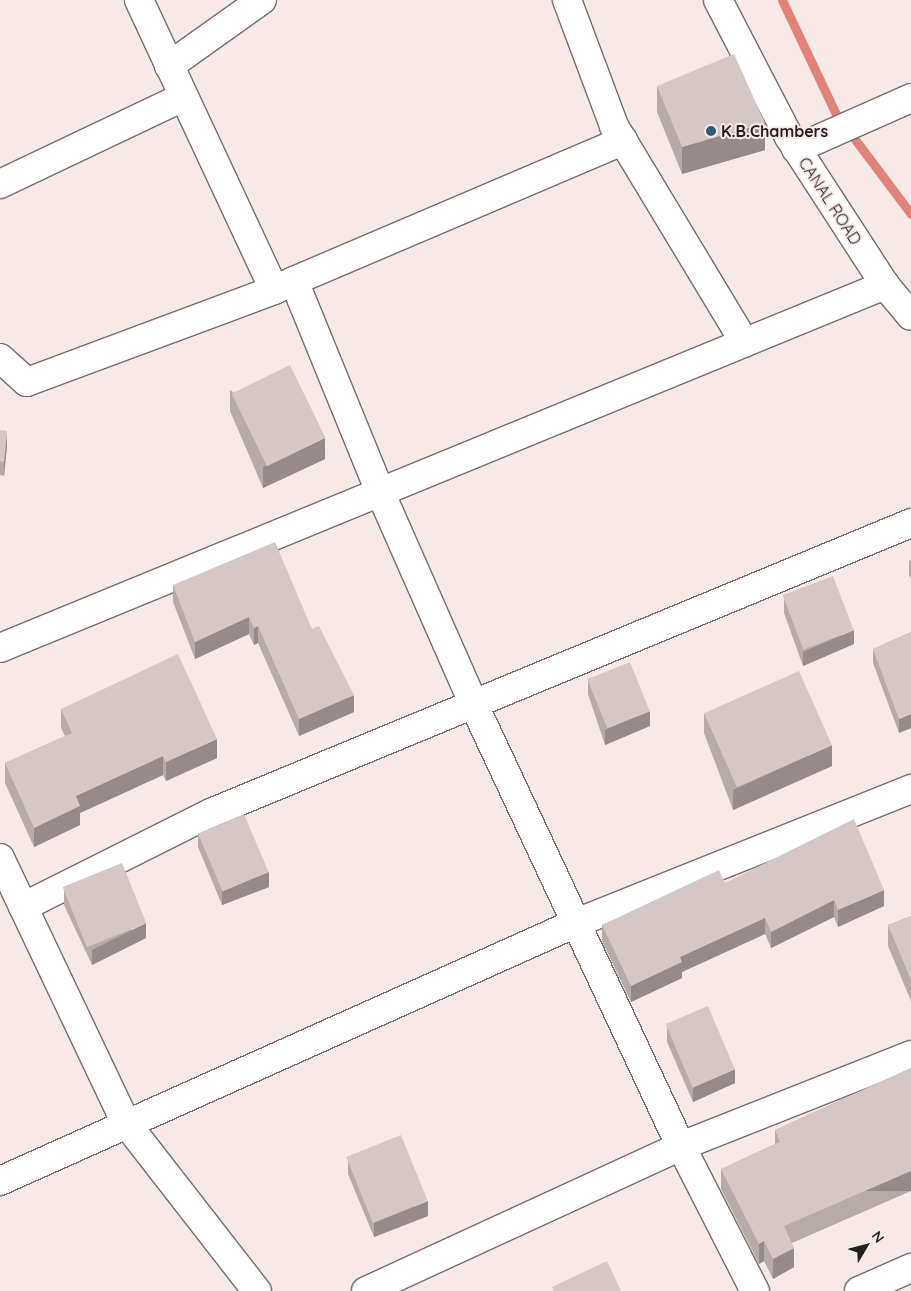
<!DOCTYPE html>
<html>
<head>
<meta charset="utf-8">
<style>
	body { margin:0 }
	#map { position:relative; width:911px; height:1291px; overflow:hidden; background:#f7e9e7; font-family:Quicksand,sans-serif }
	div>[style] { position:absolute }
	.stream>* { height:9px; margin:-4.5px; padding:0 4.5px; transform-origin:4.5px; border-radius:4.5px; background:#e2837a }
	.roads { filter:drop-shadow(1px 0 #786c6a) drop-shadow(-1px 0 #786c6a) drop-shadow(0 1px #786c6a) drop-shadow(0 -1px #786c6a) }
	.minor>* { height:28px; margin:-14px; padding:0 14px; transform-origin:14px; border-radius:14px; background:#fff }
	.major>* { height:28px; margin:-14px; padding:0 14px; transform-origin:14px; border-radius:14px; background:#fff }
	.wall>* { inset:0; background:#b6aba9 }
	.shaded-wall>* { inset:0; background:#948b8a; transform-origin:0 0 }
	.building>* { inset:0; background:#d4c7c5; transform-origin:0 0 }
	.dots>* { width:14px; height:14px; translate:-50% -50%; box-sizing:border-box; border:2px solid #f7e9e7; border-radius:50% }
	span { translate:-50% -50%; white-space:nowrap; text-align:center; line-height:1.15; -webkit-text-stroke:4px #f7e9e7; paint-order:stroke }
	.poi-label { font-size:16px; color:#241f1f; font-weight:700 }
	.left { translate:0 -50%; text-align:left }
	.street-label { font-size:16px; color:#241f1f }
	.north { position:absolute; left:841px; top:1221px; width:50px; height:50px; -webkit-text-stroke:4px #f7e9e7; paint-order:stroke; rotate:53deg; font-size:14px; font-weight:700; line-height:20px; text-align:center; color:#241f1f }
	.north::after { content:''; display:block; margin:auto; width:18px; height:22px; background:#241f1f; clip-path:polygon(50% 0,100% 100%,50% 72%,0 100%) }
</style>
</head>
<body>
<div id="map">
	<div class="stream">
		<i style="left:782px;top:0;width:126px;rotate:64.7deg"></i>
		<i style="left:836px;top:114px;width:125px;rotate:53.1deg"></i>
	</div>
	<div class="roads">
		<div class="minor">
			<i style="left:139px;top:0;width:320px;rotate:65deg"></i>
			<i style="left:274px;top:290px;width:22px;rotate:-24deg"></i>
			<i style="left:294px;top:281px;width:230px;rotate:67.8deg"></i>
			<i style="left:381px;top:494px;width:231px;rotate:66.2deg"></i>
			<i style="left:474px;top:705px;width:487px;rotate:64.9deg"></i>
			<i style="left:681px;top:1146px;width:163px;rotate:63deg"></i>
			<i style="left:567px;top:0;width:134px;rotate:69.5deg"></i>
			<i style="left:614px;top:126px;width:253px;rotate:58.9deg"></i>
			<i style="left:718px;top:0;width:154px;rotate:62.6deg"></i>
			<i style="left:789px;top:137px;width:176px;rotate:57deg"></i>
			<i style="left:885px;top:285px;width:40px;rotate:50deg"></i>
			<i style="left:169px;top:66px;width:114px;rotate:-35.4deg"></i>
			<i style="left:796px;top:149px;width:126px;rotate:-23.9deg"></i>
			<i style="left:0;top:184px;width:203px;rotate:-25.4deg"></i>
			<i style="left:294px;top:281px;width:358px;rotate:-23.1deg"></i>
			<i style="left:0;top:358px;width:36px;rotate:42deg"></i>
			<i style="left:27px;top:382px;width:264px;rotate:-20.4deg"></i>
			<i style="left:0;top:648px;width:957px;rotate:-22.3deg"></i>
			<i style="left:0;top:858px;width:293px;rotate:64.6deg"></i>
			<i style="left:126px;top:1123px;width:213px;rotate:52.1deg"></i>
			<i style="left:23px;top:907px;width:212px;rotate:-26.6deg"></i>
			<i style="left:213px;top:812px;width:755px;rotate:-22.49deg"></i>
			<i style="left:0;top:1181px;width:631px;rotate:-24.13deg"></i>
			<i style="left:576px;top:923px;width:361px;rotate:-21.8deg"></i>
			<i style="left:366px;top:1291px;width:347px;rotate:-24.7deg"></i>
			<i style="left:681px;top:1146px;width:247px;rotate:-21.6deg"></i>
		</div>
		<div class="major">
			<i style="left:859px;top:1291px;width:57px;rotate:-23.9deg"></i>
		</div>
	</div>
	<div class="wall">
		<i style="clip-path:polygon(657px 86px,765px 150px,682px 174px,657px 112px)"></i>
		<i style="clip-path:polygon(230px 390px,325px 459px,263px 488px,230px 411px)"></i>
		<i style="clip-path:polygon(0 430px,7px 445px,4px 476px,0 475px)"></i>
		<i style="clip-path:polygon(911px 560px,911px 579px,909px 575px,909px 561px)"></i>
		<i style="clip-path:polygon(173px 585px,312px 629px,354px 712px,299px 736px,258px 643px,254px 645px,249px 634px,195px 659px,173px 602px)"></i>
		<i style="clip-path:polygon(784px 598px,854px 644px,803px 666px,784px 613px)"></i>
		<i style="clip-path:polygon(911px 632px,899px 733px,873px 663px,873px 649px)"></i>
		<i style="clip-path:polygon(588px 680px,650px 726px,605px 745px,588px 694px)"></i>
		<i style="clip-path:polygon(61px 709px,217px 758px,166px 781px,163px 775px,80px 813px,80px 825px,34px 847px,5px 783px,5px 763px,65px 736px,61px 728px)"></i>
		<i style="clip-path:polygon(704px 713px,832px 766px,733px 810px,704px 733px)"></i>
		<i style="clip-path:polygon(198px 833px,269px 887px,222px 905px,198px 847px)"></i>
		<i style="clip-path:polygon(725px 883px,884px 906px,838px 927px,834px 917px,771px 948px,765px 934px,682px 972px,682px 978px,631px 1002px,602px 941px,602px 925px)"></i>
		<i style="clip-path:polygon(64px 890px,146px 938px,92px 965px,64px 905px)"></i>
		<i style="clip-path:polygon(911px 916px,911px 1001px,888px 946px,888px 925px)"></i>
		<i style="clip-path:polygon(667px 1027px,735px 1083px,693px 1102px,667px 1042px)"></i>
		<i style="clip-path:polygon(911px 1068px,911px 1191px,792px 1243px,794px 1267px,773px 1279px,764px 1261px,759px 1264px,721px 1189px,721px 1169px,775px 1144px,775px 1130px)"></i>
		<i style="clip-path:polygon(348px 1160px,428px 1216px,374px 1237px,348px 1174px)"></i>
	</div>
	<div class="shaded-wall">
		<i style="clip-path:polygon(765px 123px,765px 150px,682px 174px,682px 147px)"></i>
		<i style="clip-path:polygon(7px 431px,7px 445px,4px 476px,4px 462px)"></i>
		<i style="clip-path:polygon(325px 438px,325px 459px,263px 488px,263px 467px)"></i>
		<i style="clip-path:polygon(249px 617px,249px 634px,195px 659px,195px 642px)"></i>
		<i style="clip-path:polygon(258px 626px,258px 643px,254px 645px,254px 628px)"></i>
		<i style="clip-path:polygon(854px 630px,854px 644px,803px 666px,803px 652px)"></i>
		<i style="clip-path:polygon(354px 695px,354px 712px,299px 736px,299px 719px)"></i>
		<i style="clip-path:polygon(650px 711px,650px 726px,605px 745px,605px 730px)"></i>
		<i style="clip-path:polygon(911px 714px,911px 728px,899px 733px,899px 719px)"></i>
		<i style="clip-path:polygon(217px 739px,217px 758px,166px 781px,166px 762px)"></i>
		<i style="clip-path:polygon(832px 745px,832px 766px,733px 810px,733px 790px)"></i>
		<i style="clip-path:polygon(163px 756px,163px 775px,80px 813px,80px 825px,34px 847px,34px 828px,76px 796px)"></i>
		<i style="clip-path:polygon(269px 872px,269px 887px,222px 905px,222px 890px)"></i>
		<i style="clip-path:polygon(884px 890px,884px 906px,838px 927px,838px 910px)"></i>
		<i style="clip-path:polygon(834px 900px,834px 917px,771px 948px,771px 932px)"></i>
		<i style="clip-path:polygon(765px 918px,765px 934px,682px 972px,682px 978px,631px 1002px,631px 986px,680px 957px)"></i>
		<i style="clip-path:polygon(146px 923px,146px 938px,92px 965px,92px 950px)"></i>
		<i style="clip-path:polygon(735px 1069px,735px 1083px,693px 1102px,693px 1088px)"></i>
		<i style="left:911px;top:1171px;width:20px;height:138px;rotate:90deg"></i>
		<i style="clip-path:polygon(428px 1201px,428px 1216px,374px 1237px,374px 1223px)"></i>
		<i style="clip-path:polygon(764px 1241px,764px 1261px,759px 1264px,759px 1244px)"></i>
		<i style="clip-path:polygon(794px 1248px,794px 1267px,773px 1279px,773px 1259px)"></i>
	</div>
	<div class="building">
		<i style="clip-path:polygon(734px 54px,765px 123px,682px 147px,657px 86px)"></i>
		<i style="left:290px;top:365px;width:81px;height:65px;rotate:64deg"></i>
		<i style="clip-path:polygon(0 430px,7px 431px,4px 462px,0 461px)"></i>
		<i style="clip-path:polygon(275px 542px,312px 629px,319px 626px,354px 695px,299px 719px,258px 626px,254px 628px,249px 617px,195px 642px,173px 585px)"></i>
		<i style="left:833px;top:576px;width:58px;height:54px;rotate:69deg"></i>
		<i style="clip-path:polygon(911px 632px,911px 714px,899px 719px,873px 649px)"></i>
		<i style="clip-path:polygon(178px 654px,217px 739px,166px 762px,163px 756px,76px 796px,80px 806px,34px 828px,5px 763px,72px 733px,61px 709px)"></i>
		<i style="left:630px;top:662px;width:53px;height:46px;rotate:68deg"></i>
		<i style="left:799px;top:671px;width:81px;height:104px;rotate:66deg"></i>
		<i style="left:244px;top:814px;width:63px;height:50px;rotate:67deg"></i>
		<i style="clip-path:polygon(854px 819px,884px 890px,838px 910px,834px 900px,771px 932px,765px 918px,680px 957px,682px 962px,631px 986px,602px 925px,719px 870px,725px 883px)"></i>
		<i style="left:122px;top:863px;width:65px;height:64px;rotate:68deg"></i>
		<i style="clip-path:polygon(911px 916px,911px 980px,888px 925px)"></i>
		<i style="left:708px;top:1006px;width:69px;height:46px;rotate:67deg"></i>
		<i style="clip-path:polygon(911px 1068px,911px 1171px,784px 1226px,794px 1248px,773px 1259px,764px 1241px,759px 1244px,721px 1169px,780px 1142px,775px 1130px)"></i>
		<i style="left:401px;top:1135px;width:71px;height:59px;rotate:68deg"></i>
		<i style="clip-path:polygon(607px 1261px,621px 1291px,554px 1291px,552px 1287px)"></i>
	</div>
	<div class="dots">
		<i style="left:711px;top:131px;background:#2a5d7a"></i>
	</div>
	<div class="poi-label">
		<span class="left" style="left:721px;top:131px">K.B.Chambers</span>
	</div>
	<div class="street-label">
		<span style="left:830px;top:201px;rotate:57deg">CANAL ROAD</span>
	</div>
	<div class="north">N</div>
</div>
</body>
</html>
